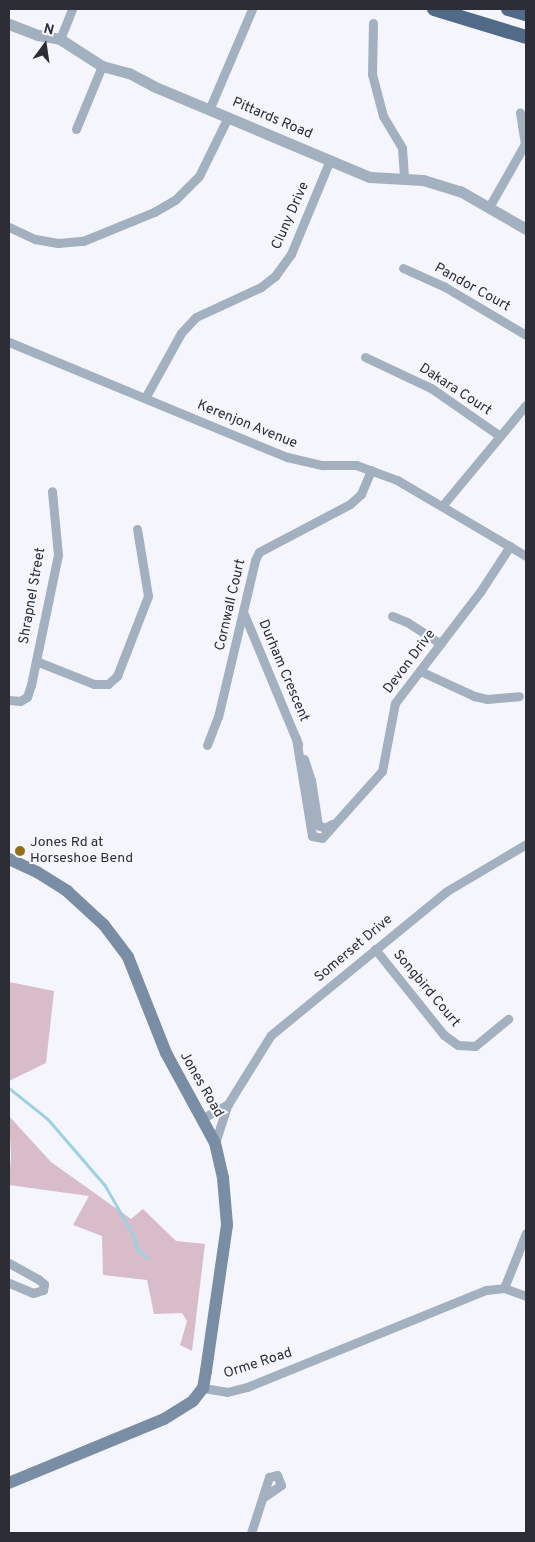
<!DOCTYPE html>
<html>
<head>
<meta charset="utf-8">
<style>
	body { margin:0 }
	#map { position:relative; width:535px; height:1542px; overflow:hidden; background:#f5f5fe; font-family:Overpass,sans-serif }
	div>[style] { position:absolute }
	.green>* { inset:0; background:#d8bcc9 }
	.stream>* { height:2.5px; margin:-1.25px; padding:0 1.25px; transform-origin:1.25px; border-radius:1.25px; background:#9cd1e2 }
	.minor>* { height:9px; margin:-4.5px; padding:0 4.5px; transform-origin:4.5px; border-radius:4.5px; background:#a2b0bf }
	.tertiary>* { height:11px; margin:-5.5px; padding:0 5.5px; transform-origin:5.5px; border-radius:5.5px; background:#a2b0bf }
	.secondary>* { height:12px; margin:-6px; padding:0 6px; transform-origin:6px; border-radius:6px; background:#798da4 }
	.trunk>* { height:14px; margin:-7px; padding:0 7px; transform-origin:7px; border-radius:7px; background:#506a87 }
	.dots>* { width:14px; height:14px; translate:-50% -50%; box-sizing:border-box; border:2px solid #f5f5fe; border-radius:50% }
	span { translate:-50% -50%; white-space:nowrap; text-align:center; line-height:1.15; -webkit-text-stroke:4px #f5f5fe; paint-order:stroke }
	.street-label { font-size:14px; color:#2d2d35 }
	.poi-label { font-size:14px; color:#2d2d35 }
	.left { translate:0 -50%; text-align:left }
	.frame { position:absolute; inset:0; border:10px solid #2d2d35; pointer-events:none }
	.north { position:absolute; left:20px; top:20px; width:50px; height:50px; -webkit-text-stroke:4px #f5f5fe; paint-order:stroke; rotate:14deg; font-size:14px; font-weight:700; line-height:20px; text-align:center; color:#2d2d35 }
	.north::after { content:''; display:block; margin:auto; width:18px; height:22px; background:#2d2d35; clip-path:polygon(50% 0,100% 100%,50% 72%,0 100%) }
</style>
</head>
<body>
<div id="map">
	<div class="green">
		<i style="clip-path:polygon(9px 982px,54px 991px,46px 1063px,9px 1081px)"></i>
		<i style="clip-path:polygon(9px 1116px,51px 1162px,131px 1219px,143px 1209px,176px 1241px,205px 1244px,192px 1351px,180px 1345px,187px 1321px,182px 1313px,154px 1314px,147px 1280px,103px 1275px,102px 1236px,73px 1225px,89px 1196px,9px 1185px,11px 1156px)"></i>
	</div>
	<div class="stream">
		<i style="left:9px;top:1088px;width:50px;rotate:38.5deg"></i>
		<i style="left:48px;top:1119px;width:87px;rotate:49.2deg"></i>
		<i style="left:105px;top:1185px;width:56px;rotate:60.3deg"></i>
		<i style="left:133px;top:1234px;width:16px;rotate:72deg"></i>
		<i style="left:138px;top:1249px;width:13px;rotate:45deg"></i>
	</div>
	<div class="minor">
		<i style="left:373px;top:23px;width:51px;rotate:91.1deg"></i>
		<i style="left:372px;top:74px;width:43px;rotate:75.3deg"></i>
		<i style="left:383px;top:116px;width:37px;rotate:59deg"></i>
		<i style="left:402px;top:148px;width:31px;rotate:86deg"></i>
		<i style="left:60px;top:39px;width:32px;rotate:-68deg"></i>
		<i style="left:209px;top:110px;width:110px;rotate:-66.9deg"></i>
		<i style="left:76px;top:129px;width:68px;rotate:-67.6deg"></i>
		<i style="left:489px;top:207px;width:73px;rotate:-60.3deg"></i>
		<i style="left:525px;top:144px;width:32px;rotate:-99deg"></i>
		<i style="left:9px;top:227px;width:29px;rotate:25deg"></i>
		<i style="left:35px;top:239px;width:23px;rotate:10deg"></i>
		<i style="left:58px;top:243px;width:25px;rotate:-5deg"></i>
		<i style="left:83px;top:241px;width:77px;rotate:-22.2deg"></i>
		<i style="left:154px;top:212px;width:24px;rotate:-30deg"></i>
		<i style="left:175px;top:200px;width:34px;rotate:-45deg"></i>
		<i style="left:199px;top:176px;width:66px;rotate:-63.8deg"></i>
		<i style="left:403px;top:268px;width:46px;rotate:24.3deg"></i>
		<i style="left:445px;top:287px;width:94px;rotate:30.7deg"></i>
		<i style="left:9px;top:342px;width:301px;rotate:22.5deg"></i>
		<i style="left:287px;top:457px;width:37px;rotate:13deg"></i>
		<i style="left:323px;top:465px;width:33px"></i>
		<i style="left:356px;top:465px;width:44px;rotate:20.1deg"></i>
		<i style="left:397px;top:480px;width:150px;rotate:30.5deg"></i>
		<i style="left:365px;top:357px;width:73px;rotate:25.2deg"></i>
		<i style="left:431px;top:388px;width:84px;rotate:34.8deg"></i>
		<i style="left:145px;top:398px;width:74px;rotate:-61deg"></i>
		<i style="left:181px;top:333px;width:22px;rotate:-47deg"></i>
		<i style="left:196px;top:317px;width:72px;rotate:-24.8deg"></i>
		<i style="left:261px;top:287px;width:18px;rotate:-38deg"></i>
		<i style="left:275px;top:276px;width:27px;rotate:-54deg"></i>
		<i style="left:291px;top:254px;width:102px;rotate:-67.5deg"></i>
		<i style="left:442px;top:506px;width:131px;rotate:-50.3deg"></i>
		<i style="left:244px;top:614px;width:141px;rotate:67.4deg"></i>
		<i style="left:392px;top:616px;width:16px;rotate:22deg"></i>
		<i style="left:407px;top:622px;width:40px;rotate:32.9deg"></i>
		<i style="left:36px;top:661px;width:62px;rotate:21.6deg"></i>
		<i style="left:94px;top:684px;width:14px"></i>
		<i style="left:108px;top:684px;width:12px;rotate:-42deg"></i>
		<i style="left:117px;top:676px;width:86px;rotate:-68.8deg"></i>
		<i style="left:148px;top:596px;width:68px;rotate:-99.3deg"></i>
		<i style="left:420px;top:671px;width:60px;rotate:24.8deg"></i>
		<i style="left:474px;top:696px;width:13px;rotate:13deg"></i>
		<i style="left:487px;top:699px;width:32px;rotate:-5deg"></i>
		<i style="left:9px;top:700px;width:11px;rotate:5deg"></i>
		<i style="left:20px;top:701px;width:8px;rotate:-30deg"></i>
		<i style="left:27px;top:697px;width:13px;rotate:-72deg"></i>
		<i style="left:31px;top:685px;width:133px;rotate:-78.3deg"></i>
		<i style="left:58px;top:555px;width:64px;rotate:-95.4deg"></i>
		<i style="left:296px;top:738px;width:99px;rotate:80.7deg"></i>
		<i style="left:312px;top:836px;width:10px;rotate:11deg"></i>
		<i style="left:322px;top:838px;width:90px;rotate:-48.2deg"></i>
		<i style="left:382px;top:771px;width:69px;rotate:-79.2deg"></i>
		<i style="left:395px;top:703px;width:140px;rotate:-52.6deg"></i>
		<i style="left:480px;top:592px;width:55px;rotate:-56.9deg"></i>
		<i style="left:207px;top:745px;width:30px;rotate:-69deg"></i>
		<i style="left:218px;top:717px;width:161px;rotate:-76.7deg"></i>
		<i style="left:255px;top:560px;width:9px;rotate:-63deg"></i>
		<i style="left:259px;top:552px;width:103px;rotate:-27.8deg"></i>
		<i style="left:350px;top:504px;width:15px;rotate:-42deg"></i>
		<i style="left:361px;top:494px;width:26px;rotate:-67deg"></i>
		<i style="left:304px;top:759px;width:22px;rotate:72deg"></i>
		<i style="left:311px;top:780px;width:46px;rotate:81.2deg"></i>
		<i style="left:318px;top:825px;width:8px;rotate:23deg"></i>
		<i style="left:325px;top:828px;width:8px;rotate:-30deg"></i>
		<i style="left:375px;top:949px;width:110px;rotate:51.3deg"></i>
		<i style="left:444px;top:1035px;width:17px;rotate:36deg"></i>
		<i style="left:458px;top:1045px;width:17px;rotate:3deg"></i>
		<i style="left:475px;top:1046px;width:43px;rotate:-39.3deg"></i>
		<i style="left:203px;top:1118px;width:29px;rotate:-29deg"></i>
		<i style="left:228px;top:1104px;width:81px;rotate:-58.1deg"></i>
		<i style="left:271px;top:1035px;width:227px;rotate:-39.3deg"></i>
		<i style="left:447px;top:891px;width:92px;rotate:-30.7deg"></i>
		<i style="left:215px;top:1143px;width:38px;rotate:-72deg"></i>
		<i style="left:9px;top:1263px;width:33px;rotate:29deg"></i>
		<i style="left:38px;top:1279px;width:8px;rotate:40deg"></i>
		<i style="left:44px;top:1284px;width:6px;rotate:99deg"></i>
		<i style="left:43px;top:1290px;width:10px;rotate:163deg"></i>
		<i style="left:33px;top:1293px;width:26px;rotate:-157deg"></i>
		<i style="left:504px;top:1288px;width:59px;rotate:-68.2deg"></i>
		<i style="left:203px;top:1388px;width:24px;rotate:9deg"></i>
		<i style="left:227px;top:1392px;width:21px;rotate:-14deg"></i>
		<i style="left:247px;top:1387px;width:258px;rotate:-22.1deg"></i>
		<i style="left:486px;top:1290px;width:18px;rotate:-6deg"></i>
		<i style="left:504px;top:1288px;width:23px;rotate:20deg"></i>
		<i style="left:251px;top:1533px;width:59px;rotate:-72.2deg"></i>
		<i style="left:269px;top:1477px;width:8px;rotate:-14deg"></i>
		<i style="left:277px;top:1475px;width:11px;rotate:68deg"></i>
		<i style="left:281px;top:1485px;width:21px;rotate:145deg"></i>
	</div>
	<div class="tertiary">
		<i style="left:9px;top:24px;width:31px;rotate:21deg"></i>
		<i style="left:38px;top:35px;width:22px;rotate:10deg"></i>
		<i style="left:60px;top:39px;width:50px;rotate:32.7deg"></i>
		<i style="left:102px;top:66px;width:28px;rotate:15deg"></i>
		<i style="left:129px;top:73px;width:27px;rotate:28deg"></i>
		<i style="left:153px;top:86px;width:235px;rotate:22.8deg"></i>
		<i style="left:370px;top:177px;width:53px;rotate:3.2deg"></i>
		<i style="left:423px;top:180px;width:39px;rotate:17deg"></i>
		<i style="left:460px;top:191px;width:76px;rotate:29.9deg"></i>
	</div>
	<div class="secondary">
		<i style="left:9px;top:859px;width:31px;rotate:25deg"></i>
		<i style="left:37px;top:872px;width:36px;rotate:32deg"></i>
		<i style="left:67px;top:891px;width:50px;rotate:42.6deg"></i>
		<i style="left:104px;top:925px;width:40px;rotate:53deg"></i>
		<i style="left:128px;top:957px;width:103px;rotate:68.4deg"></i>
		<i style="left:166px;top:1053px;width:102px;rotate:61.4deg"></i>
		<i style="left:215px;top:1143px;width:36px;rotate:77deg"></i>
		<i style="left:223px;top:1178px;width:47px;rotate:85.1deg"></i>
		<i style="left:227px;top:1225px;width:148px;rotate:98.2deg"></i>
		<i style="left:206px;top:1371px;width:17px;rotate:100deg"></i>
		<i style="left:203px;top:1388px;width:16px;rotate:128deg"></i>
		<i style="left:193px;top:1401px;width:34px;rotate:148deg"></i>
		<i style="left:164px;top:1419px;width:168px;rotate:157.6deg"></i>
	</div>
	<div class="trunk">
		<i style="left:434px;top:9px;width:96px;rotate:16.9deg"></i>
		<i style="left:508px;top:9px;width:19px;rotate:16deg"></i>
	</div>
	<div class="dots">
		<i style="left:20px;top:851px;background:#926f16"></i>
	</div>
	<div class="street-label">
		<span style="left:272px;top:119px;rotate:23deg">Pittards Road</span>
		<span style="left:291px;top:216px;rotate:-66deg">Cluny Drive</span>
		<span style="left:472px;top:288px;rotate:29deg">Pandor Court</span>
		<span style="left:455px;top:390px;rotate:33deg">Dakara Court</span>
		<span style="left:247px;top:425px;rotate:22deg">Kerenjon Avenue</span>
		<span style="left:33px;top:596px;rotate:-80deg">Shrapnel Street</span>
		<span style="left:231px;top:605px;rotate:-77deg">Cornwall Court</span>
		<span style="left:410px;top:662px;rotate:-53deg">Devon Drive</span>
		<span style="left:283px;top:671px;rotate:67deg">Durham Crescent</span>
		<span style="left:354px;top:949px;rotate:-40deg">Somerset Drive</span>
		<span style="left:426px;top:989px;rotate:50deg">Songbird Court</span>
		<span style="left:201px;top:1085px;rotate:60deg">Jones Road</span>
		<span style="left:258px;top:1364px;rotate:-18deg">Orme Road</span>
	</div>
	<div class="poi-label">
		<span class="left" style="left:30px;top:851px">Jones Rd at<br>Horseshoe Bend</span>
	</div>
	<div class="frame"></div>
	<div class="north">N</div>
</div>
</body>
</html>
